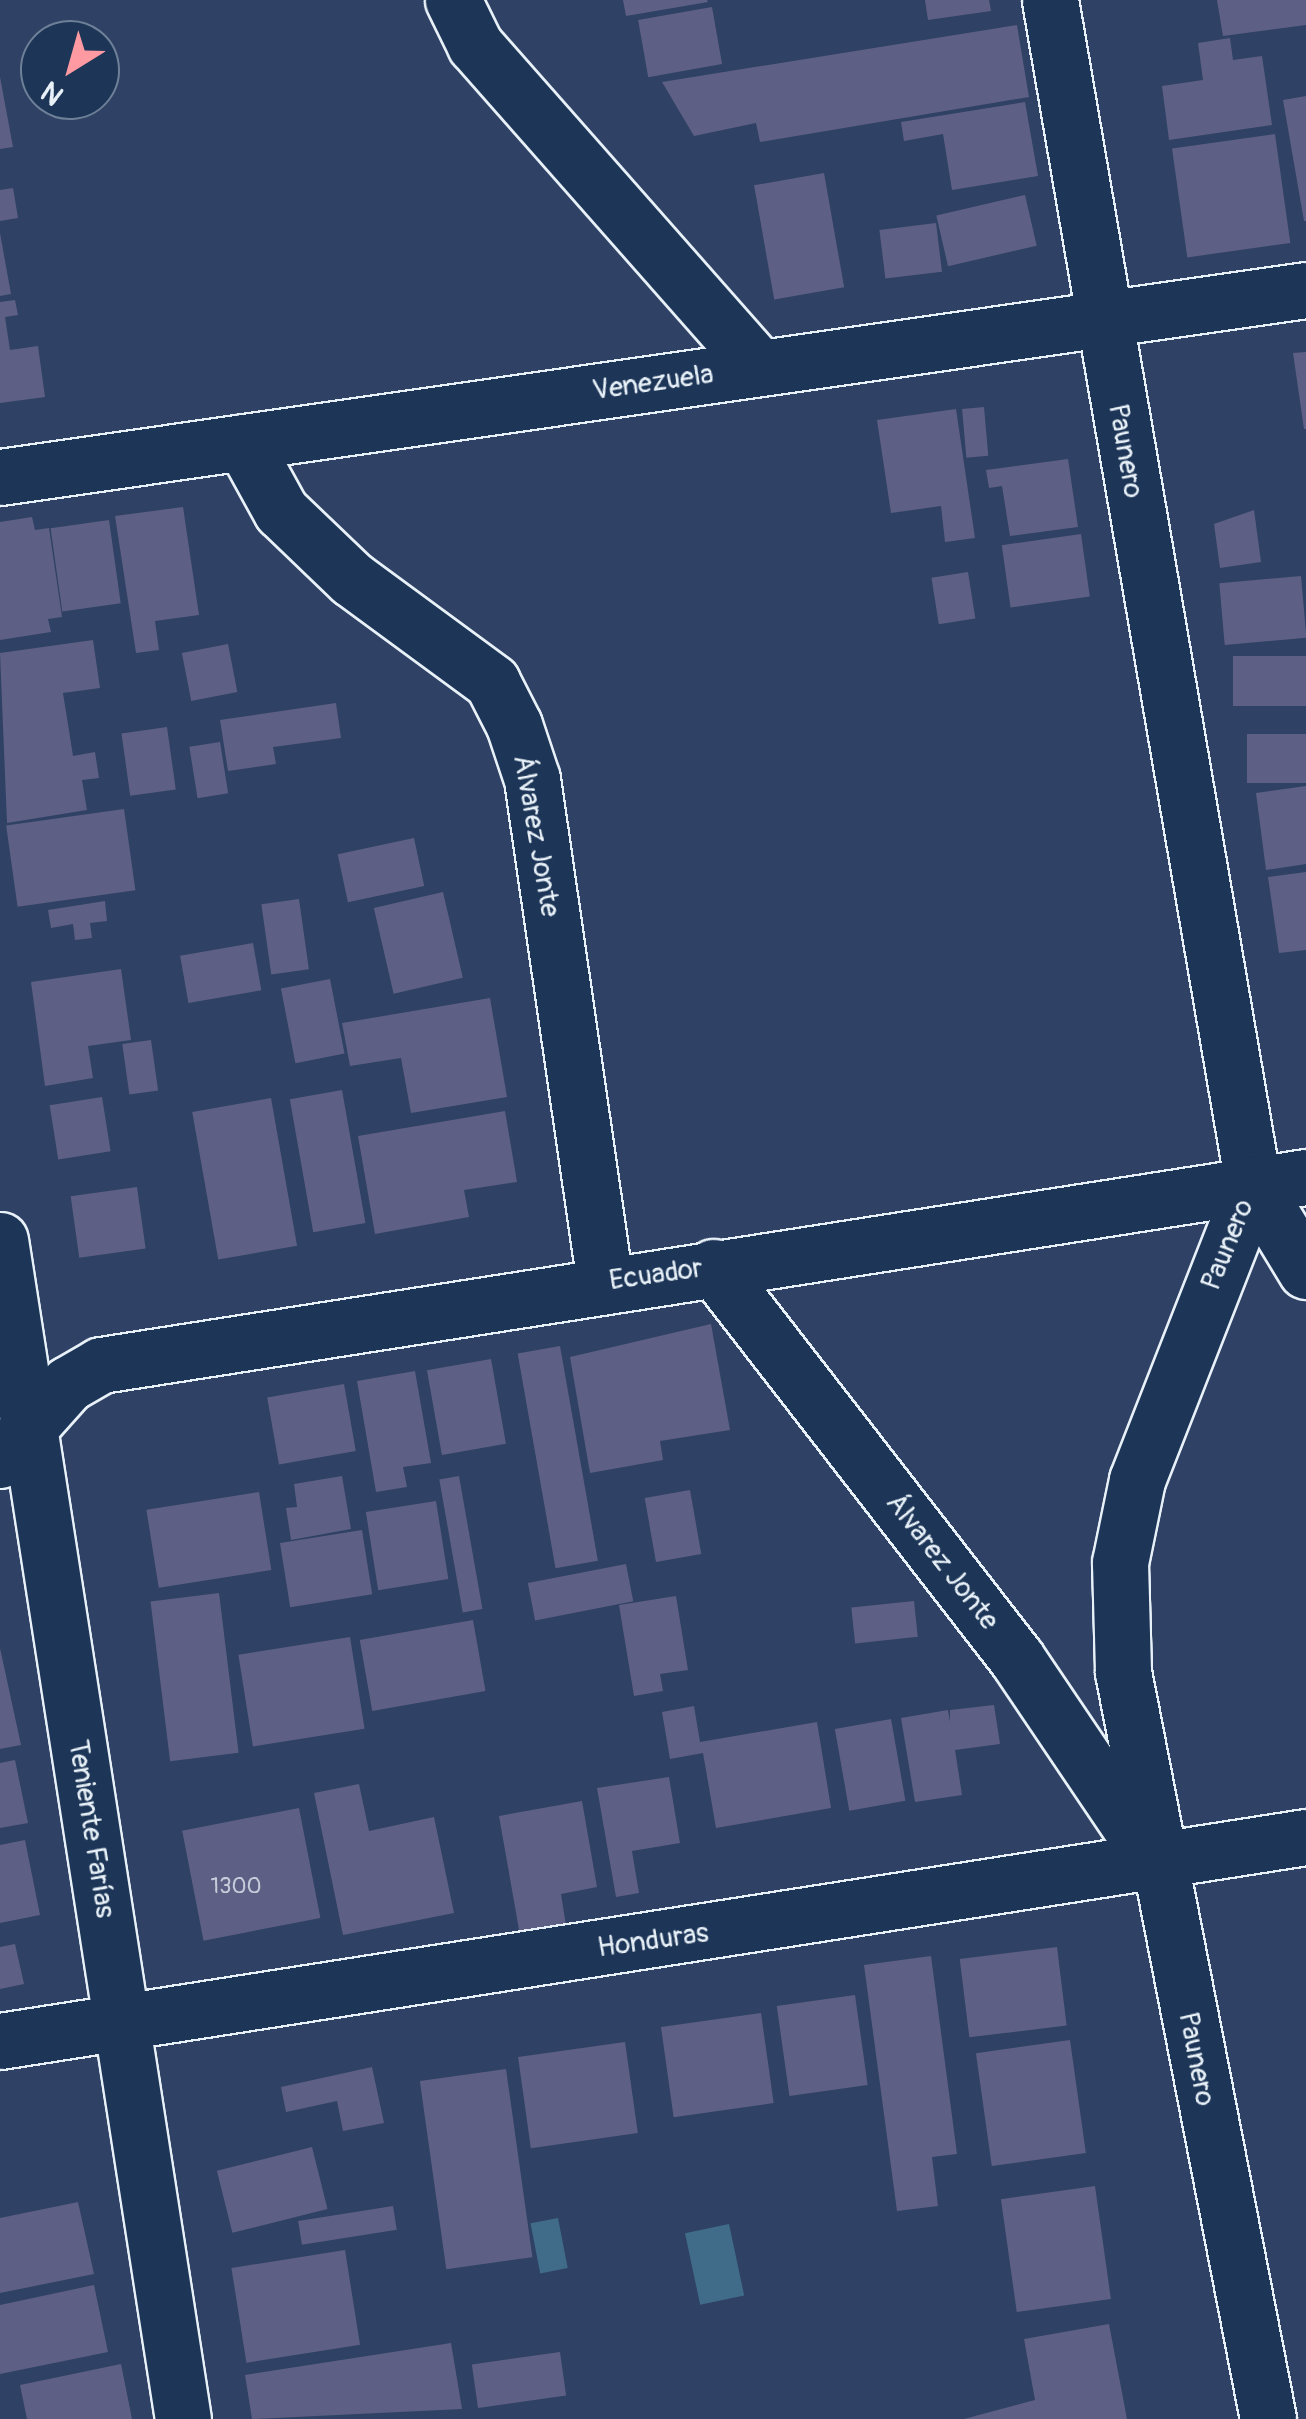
<!DOCTYPE html>
<html>
<head>
<meta charset="utf-8">
<style>
	body { margin:0 }
	#map { position:relative; width:1306px; height:2419px; overflow:hidden; background:#2f4164; font-family:Pangolin,sans-serif }
	div>[style] { position:absolute }
	.water>* { inset:0; background:#416c89; transform-origin:0 0 }
	.building>* { inset:0; background:#5d6084; transform-origin:0 0 }
	.roads { filter:drop-shadow(2px 0 #e8f1f8) drop-shadow(-2px 0 #e8f1f8) drop-shadow(0 2px #e8f1f8) drop-shadow(0 -2px #e8f1f8) }
	.minor>* { height:55px; margin:-27.5px; padding:0 27.5px; transform-origin:27.5px; border-radius:27.5px; background:#1d3557 }
	span { translate:-50% -50%; white-space:nowrap; text-align:center; line-height:1.15; -webkit-text-stroke:8px #1d3557; paint-order:stroke }
	.number-label { font-size:22px; color:#c5cddb }
	.number-label span { -webkit-text-stroke-width:0 }
	.street-label { font-size:28px; color:#e8f1f8 }
	.north { position:absolute; left:20px; top:20px; width:100px; height:100px; box-sizing:border-box; background:#1d3557; border:2px solid #6e8097; border-radius:50%; rotate:217deg; font-size:28px; font-weight:700; line-height:40px; text-align:center; color:#e8f1f8 }
	.north::after { content:''; display:block; margin:auto; width:35px; height:45px; background:#ff9aa2; clip-path:polygon(50% 0,100% 100%,50% 72%,0 100%) }
</style>
</head>
<body>
<div id="map">
	<div class="water">
		<i style="left:558px;top:2218px;width:51px;height:28px;rotate:79deg"></i>
		<i style="left:729px;top:2224px;width:73px;height:45px;rotate:78deg"></i>
	</div>
	<div class="building">
		<i style="clip-path:polygon(623px 0,707px 0,708px 2px,626px 16px)"></i>
		<i style="clip-path:polygon(925px 0,989px 0,991px 11px,928px 20px)"></i>
		<i style="clip-path:polygon(1217px 0,1306px 0,1306px 25px,1223px 36px)"></i>
		<i style="left:712px;top:7px;width:58px;height:75px;rotate:80deg"></i>
		<i style="clip-path:polygon(1017px 25px,1029px 97px,760px 142px,756px 123px,694px 136px,662px 82px)"></i>
		<i style="clip-path:polygon(1230px 38px,1233px 60px,1262px 56px,1272px 125px,1169px 140px,1162px 86px,1203px 80px,1198px 43px)"></i>
		<i style="clip-path:polygon(0 77px,13px 147px,0 149px)"></i>
		<i style="clip-path:polygon(1306px 96px,1306px 221px,1304px 221px,1283px 100px)"></i>
		<i style="clip-path:polygon(1025px 102px,1038px 176px,952px 190px,943px 134px,904px 141px,901px 122px)"></i>
		<i style="left:1275px;top:134px;width:110px;height:104px;rotate:82deg"></i>
		<i style="left:824px;top:173px;width:116px;height:71px;rotate:80deg"></i>
		<i style="clip-path:polygon(13px 188px,18px 218px,0 221px,0 190px)"></i>
		<i style="left:1025px;top:195px;width:52px;height:91px;rotate:77deg"></i>
		<i style="left:936px;top:223px;width:49px;height:57px;rotate:83deg"></i>
		<i style="clip-path:polygon(0 233px,11px 294px,0 296px)"></i>
		<i style="clip-path:polygon(15px 300px,18px 315px,5px 317px,10px 350px,38px 346px,45px 397px,0 403px,0 302px)"></i>
		<i style="clip-path:polygon(1306px 352px,1306px 429px,1304px 429px,1293px 353px)"></i>
		<i style="left:984px;top:407px;width:49px;height:22px;rotate:85deg"></i>
		<i style="clip-path:polygon(956px 409px,975px 538px,945px 542px,941px 506px,891px 513px,877px 420px)"></i>
		<i style="clip-path:polygon(1068px 459px,1078px 527px,1010px 536px,1002px 486px,989px 488px,986px 470px)"></i>
		<i style="clip-path:polygon(183px 507px,199px 615px,155px 621px,159px 650px,136px 653px,115px 516px)"></i>
		<i style="clip-path:polygon(1254px 510px,1261px 562px,1220px 568px,1214px 524px)"></i>
		<i style="clip-path:polygon(32px 517px,35px 530px,49px 528px,62px 617px,48px 619px,51px 632px,0 640px,0 522px)"></i>
		<i style="left:109px;top:520px;width:84px;height:59px;rotate:82deg"></i>
		<i style="left:1081px;top:534px;width:63px;height:80px;rotate:82deg"></i>
		<i style="left:968px;top:572px;width:47px;height:37px;rotate:81deg"></i>
		<i style="left:1301px;top:576px;width:62px;height:82px;rotate:85deg"></i>
		<i style="clip-path:polygon(93px 640px,100px 688px,63px 693px,73px 756px,95px 752px,99px 778px,82px 780px,87px 810px,7px 823px,0 653px)"></i>
		<i style="left:228px;top:644px;width:49px;height:47px;rotate:79deg"></i>
		<i style="left:1306px;top:656px;width:50px;height:73px;rotate:90deg"></i>
		<i style="clip-path:polygon(336px 703px,341px 738px,273px 747px,276px 764px,228px 771px,220px 720px)"></i>
		<i style="left:167px;top:727px;width:63px;height:46px;rotate:82deg"></i>
		<i style="left:1306px;top:734px;width:49px;height:59px;rotate:90deg"></i>
		<i style="left:220px;top:742px;width:52px;height:31px;rotate:81deg"></i>
		<i style="clip-path:polygon(1306px 786px,1306px 864px,1266px 870px,1256px 793px)"></i>
		<i style="left:124px;top:809px;width:82px;height:119px;rotate:82deg"></i>
		<i style="left:414px;top:838px;width:49px;height:78px;rotate:78deg"></i>
		<i style="clip-path:polygon(1306px 872px,1306px 950px,1279px 953px,1268px 877px)"></i>
		<i style="left:443px;top:892px;width:88px;height:71px;rotate:77deg"></i>
		<i style="left:299px;top:899px;width:71px;height:38px;rotate:82deg"></i>
		<i style="clip-path:polygon(105px 901px,107px 921px,90px 923px,92px 938px,75px 940px,73px 924px,51px 928px,48px 910px)"></i>
		<i style="left:253px;top:943px;width:48px;height:74px;rotate:80deg"></i>
		<i style="clip-path:polygon(121px 969px,131px 1040px,88px 1046px,93px 1078px,45px 1086px,31px 982px)"></i>
		<i style="left:330px;top:979px;width:76px;height:50px;rotate:79deg"></i>
		<i style="clip-path:polygon(490px 998px,507px 1097px,411px 1113px,401px 1058px,350px 1066px,342px 1023px)"></i>
		<i style="left:151px;top:1040px;width:51px;height:29px;rotate:82deg"></i>
		<i style="left:342px;top:1090px;width:135px;height:53px;rotate:80deg"></i>
		<i style="left:102px;top:1097px;width:55px;height:53px;rotate:81deg"></i>
		<i style="left:271px;top:1098px;width:150px;height:80px;rotate:80deg"></i>
		<i style="clip-path:polygon(505px 1111px,517px 1182px,464px 1190px,469px 1217px,375px 1234px,358px 1136px)"></i>
		<i style="left:137px;top:1187px;width:62px;height:67px;rotate:82deg"></i>
		<i style="clip-path:polygon(711px 1324px,730px 1430px,660px 1441px,663px 1460px,590px 1473px,570px 1357px)"></i>
		<i style="left:560px;top:1346px;width:218px;height:43px;rotate:80deg"></i>
		<i style="left:491px;top:1359px;width:86px;height:65px;rotate:80deg"></i>
		<i style="clip-path:polygon(415px 1371px,431px 1463px,403px 1467px,407px 1487px,376px 1492px,357px 1381px)"></i>
		<i style="left:344px;top:1384px;width:68px;height:78px;rotate:80deg"></i>
		<i style="clip-path:polygon(342px 1476px,351px 1529px,291px 1540px,286px 1508px,297px 1507px,294px 1484px)"></i>
		<i style="left:459px;top:1476px;width:135px;height:20px;rotate:80deg"></i>
		<i style="left:690px;top:1490px;width:65px;height:46px;rotate:80deg"></i>
		<i style="left:259px;top:1492px;width:79px;height:114px;rotate:81deg"></i>
		<i style="left:436px;top:1501px;width:79px;height:71px;rotate:81deg"></i>
		<i style="left:362px;top:1530px;width:65px;height:83px;rotate:81deg"></i>
		<i style="left:626px;top:1564px;width:38px;height:100px;rotate:79deg"></i>
		<i style="left:219px;top:1593px;width:161px;height:69px;rotate:83deg"></i>
		<i style="clip-path:polygon(676px 1596px,688px 1670px,660px 1674px,663px 1691px,634px 1696px,619px 1605px)"></i>
		<i style="left:914px;top:1601px;width:36px;height:63px;rotate:84deg"></i>
		<i style="left:473px;top:1620px;width:72px;height:115px;rotate:80deg"></i>
		<i style="left:350px;top:1637px;width:93px;height:113px;rotate:81deg"></i>
		<i style="clip-path:polygon(0 1648px,21px 1745px,0 1749px)"></i>
		<i style="clip-path:polygon(994px 1705px,1000px 1744px,955px 1750px,962px 1795px,915px 1802px,901px 1718px,948px 1710px,950px 1722px,950px 1710px)"></i>
		<i style="clip-path:polygon(694px 1706px,700px 1742px,817px 1722px,831px 1808px,716px 1828px,703px 1753px,670px 1759px,662px 1712px)"></i>
		<i style="left:891px;top:1719px;width:83px;height:57px;rotate:80deg"></i>
		<i style="clip-path:polygon(15px 1760px,28px 1823px,0 1828px,0 1763px)"></i>
		<i style="clip-path:polygon(669px 1777px,680px 1843px,632px 1851px,639px 1893px,616px 1897px,597px 1788px)"></i>
		<i style="clip-path:polygon(359px 1784px,369px 1831px,434px 1817px,454px 1913px,343px 1935px,314px 1793px)"></i>
		<i style="clip-path:polygon(582px 1801px,597px 1887px,561px 1894px,567px 1932px,521px 1941px,499px 1816px)"></i>
		<i style="left:299px;top:1808px;width:112px;height:119px;rotate:79deg"></i>
		<i style="clip-path:polygon(25px 1840px,40px 1915px,0 1923px,0 1845px)"></i>
		<i style="clip-path:polygon(15px 1944px,24px 1984px,0 1989px,0 1947px)"></i>
		<i style="left:1057px;top:1947px;width:79px;height:98px;rotate:83deg"></i>
		<i style="clip-path:polygon(931px 1956px,957px 2154px,932px 2157px,938px 2206px,897px 2211px,864px 1965px)"></i>
		<i style="left:855px;top:1995px;width:91px;height:79px;rotate:82deg"></i>
		<i style="left:761px;top:2013px;width:91px;height:101px;rotate:82deg"></i>
		<i style="left:1070px;top:2040px;width:114px;height:95px;rotate:82deg"></i>
		<i style="left:625px;top:2042px;width:92px;height:108px;rotate:82deg"></i>
		<i style="clip-path:polygon(372px 2067px,384px 2123px,343px 2131px,337px 2101px,286px 2112px,281px 2087px)"></i>
		<i style="left:506px;top:2069px;width:190px;height:87px;rotate:82deg"></i>
		<i style="left:312px;top:2147px;width:64px;height:98px;rotate:76deg"></i>
		<i style="left:1095px;top:2186px;width:114px;height:95px;rotate:82deg"></i>
		<i style="clip-path:polygon(78px 2202px,94px 2274px,0 2293px,0 2218px)"></i>
		<i style="left:393px;top:2206px;width:24px;height:96px;rotate:81deg"></i>
		<i style="left:345px;top:2250px;width:96px;height:115px;rotate:81deg"></i>
		<i style="clip-path:polygon(94px 2285px,108px 2352px,0 2374px,0 2305px)"></i>
		<i style="clip-path:polygon(1109px 2324px,1127px 2419px,964px 2419px,1035px 2400px,1024px 2339px)"></i>
		<i style="clip-path:polygon(451px 2343px,462px 2409px,252px 2419px,245px 2375px)"></i>
		<i style="left:560px;top:2352px;width:44px;height:89px;rotate:82deg"></i>
		<i style="clip-path:polygon(121px 2364px,132px 2419px,27px 2419px,20px 2385px)"></i>
	</div>
	<div class="roads">
		<div class="minor">
			<i style="left:453px;top:0;width:50px;rotate:63.9deg"></i>
			<i style="left:475px;top:45px;width:429px;rotate:48.6deg"></i>
			<i style="left:1050px;top:0;width:1201px;rotate:80.27deg"></i>
			<i style="left:1253px;top:1184px;width:318px;rotate:111.4deg"></i>
			<i style="left:1137px;top:1480px;width:85px;rotate:101.6deg"></i>
			<i style="left:1120px;top:1563px;width:109px;rotate:88.4deg"></i>
			<i style="left:1123px;top:1672px;width:761px;rotate:79.01deg"></i>
			<i style="left:243px;top:442px;width:79px;rotate:61.2deg"></i>
			<i style="left:281px;top:511px;width:98px;rotate:43.8deg"></i>
			<i style="left:352px;top:579px;width:174px;rotate:36.3deg"></i>
			<i style="left:492px;top:682px;width:48px;rotate:62.9deg"></i>
			<i style="left:514px;top:725px;width:57px;rotate:71.6deg"></i>
			<i style="left:532px;top:779px;width:509px;rotate:81.76deg"></i>
			<i style="left:0;top:477px;width:1319px;rotate:-8.15deg"></i>
			<i style="left:1253px;top:1184px;width:102px;rotate:58.7deg"></i>
			<i style="left:0;top:1240px;width:1193px;rotate:81.18deg"></i>
			<i style="left:713px;top:1267px;width:496px;rotate:52.2deg"></i>
			<i style="left:1017px;top:1659px;width:233px;rotate:56deg"></i>
			<i style="left:0;top:1460px;width:102px;rotate:-48.2deg"></i>
			<i style="left:68px;top:1384px;width:38px;rotate:-30deg"></i>
			<i style="left:101px;top:1365px;width:1220px;rotate:-8.87deg"></i>
			<i style="left:0;top:2041px;width:1322px;rotate:-8.88deg"></i>
		</div>
	</div>
	<div class="number-label">
		<span style="left:236px;top:1887px">1300</span>
	</div>
	<div class="street-label">
		<span style="left:653px;top:383px;rotate:-8deg">Venezuela</span>
		<span style="left:1125px;top:451px;rotate:80deg">Paunero</span>
		<span style="left:536px;top:836px;rotate:80deg">Álvarez Jonte</span>
		<span style="left:1228px;top:1245px;rotate:-68deg">Paunero</span>
		<span style="left:656px;top:1275px;rotate:-8deg">Ecuador</span>
		<span style="left:942px;top:1562px;rotate:52deg">Álvarez Jonte</span>
		<span style="left:91px;top:1829px;rotate:81deg">Teniente Farías</span>
		<span style="left:653px;top:1941px;rotate:-8deg">Honduras</span>
		<span style="left:1196px;top:2059px;rotate:79deg">Paunero</span>
	</div>
	<div class="north">N</div>
</div>
</body>
</html>
